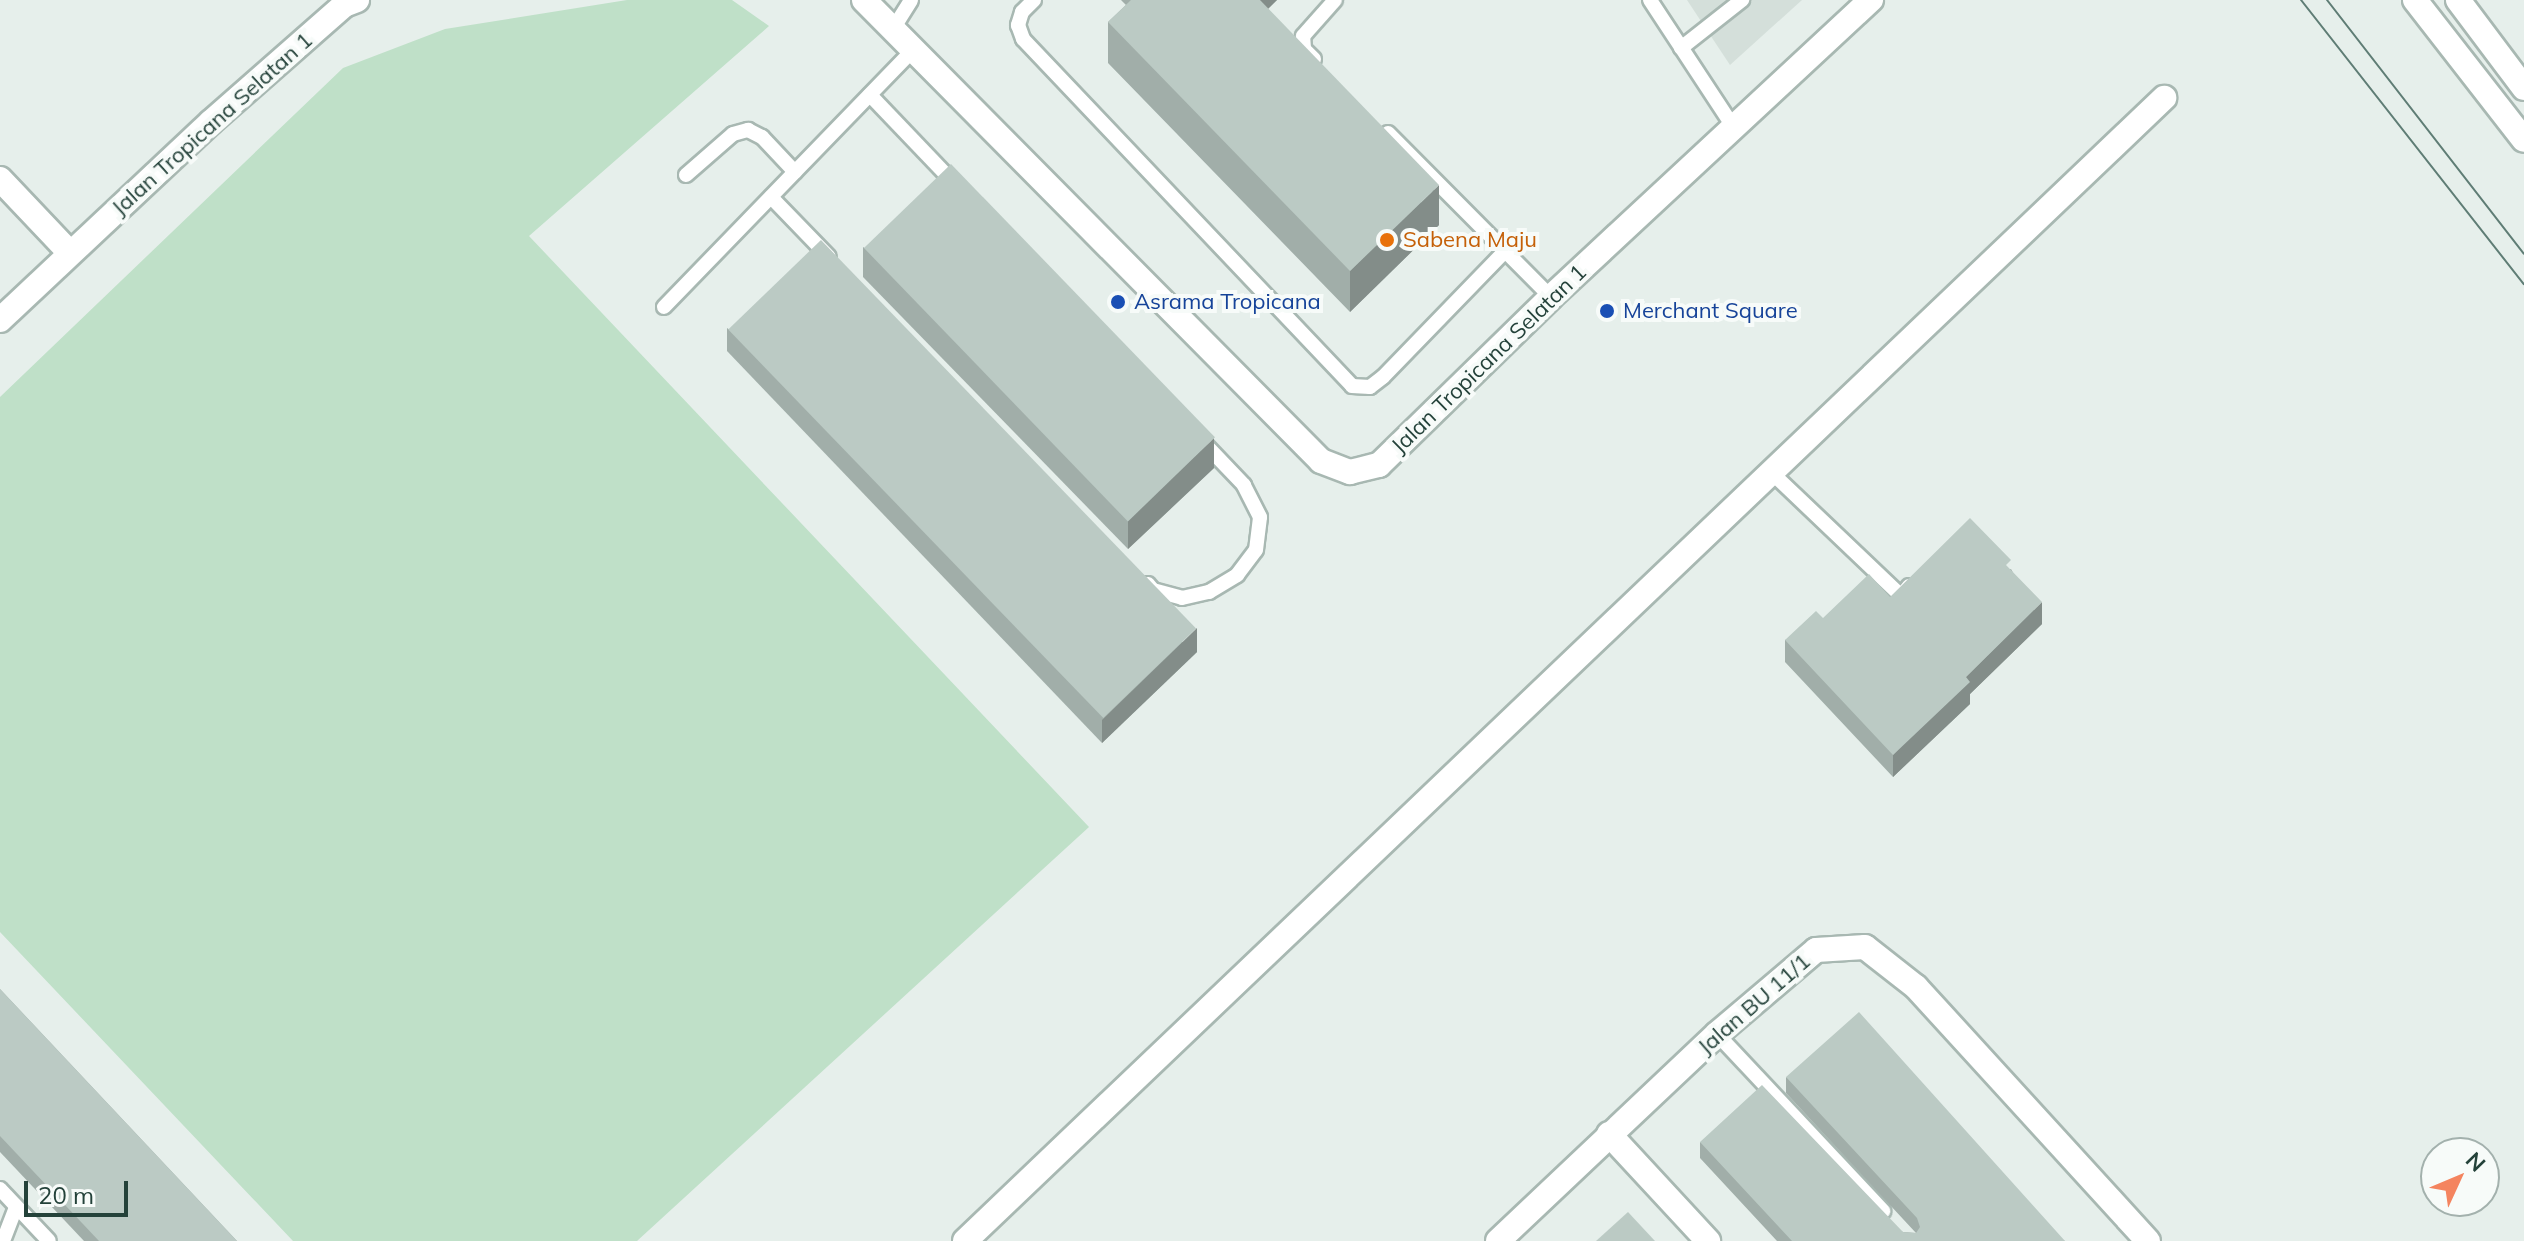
<!DOCTYPE html>
<html>
<head>
<meta charset="utf-8">
<style>
	body { margin:0 }
	#map { position:relative; width:2524px; height:1241px; overflow:hidden; background:#e6efeb; font-family:Mulish,sans-serif }
	div>[style] { position:absolute }
	.built>* { inset:0; background:#d4dfda }
	.green>* { inset:0; background:#bfe0c8 }
	.roads { filter:drop-shadow(2px 0 #a8b8b2) drop-shadow(-2px 0 #a8b8b2) drop-shadow(0 2px #a8b8b2) drop-shadow(0 -2px #a8b8b2) }
	.service>* { height:14px; margin:-7px; padding:0 7px; transform-origin:7px; border-radius:7px; background:#fff }
	.minor>* { height:24px; margin:-12px; padding:0 12px; transform-origin:12px; border-radius:12px; background:#fff }
	.tertiary>* { height:24px; margin:-12px; padding:0 12px; transform-origin:12px; border-radius:12px; background:#fff }
	.tram>* { height:2px; margin:-1px; padding:0 1px; transform-origin:1px; border-radius:1px; background:#5f7d75 }
	.wall>* { inset:0; background:#a1aea9 }
	.shaded-wall>* { inset:0; background:#838d89 }
	.building>* { inset:0; background:#bbcac4; transform-origin:0 0 }
	.dots>* { width:22px; height:22px; translate:-50% -50%; box-sizing:border-box; border:4px solid #f7fbf9; border-radius:50% }
	span { translate:-50% -50%; white-space:nowrap; text-align:center; line-height:1.15; -webkit-text-stroke:8px #f7fbf9; paint-order:stroke }
	.street-label { font-size:22px; color:#24423a }
	.food-label { font-size:22px; color:#c56008 }
	.left { translate:0 -50%; text-align:left }
	.transit-label { font-size:22px; color:#164399 }
	.north { position:absolute; left:2420px; top:1137px; width:80px; height:80px; box-sizing:border-box; background:#f7fbf9; border:2px solid #a3b1ad; border-radius:50%; rotate:46deg; font-size:22px; font-weight:700; line-height:32px; text-align:center; color:#24423a }
	.north::after { content:''; display:block; margin:auto; width:28px; height:36px; background:#f4845f; clip-path:polygon(50% 0,100% 100%,50% 72%,0 100%) }
	.scale { position:absolute; left:24px; top:1181px; width:104px; height:36px; box-sizing:border-box; border:4px solid #24423a; border-top:0; padding-left:10px; font-size:24px; line-height:28px; white-space:nowrap; color:#24423a; -webkit-text-stroke:6px #f7fbf9; paint-order:stroke }
</style>
</head>
<body>
<div id="map">
	<div class="built">
		<i style="clip-path:polygon(1687px 0,1802px 0,1730px 65px)"></i>
	</div>
	<div class="green">
		<i style="clip-path:polygon(627px 0,732px 0,769px 26px,529px 236px,1089px 827px,637px 1241px,293px 1241px,0 932px,0 397px,343px 68px,445px 29px)"></i>
	</div>
	<div class="roads">
		<div class="service">
			<i style="left:1034px;top:0;width:17px;rotate:135deg"></i>
			<i style="left:1022px;top:12px;width:14px;rotate:107deg"></i>
			<i style="left:1018px;top:25px;width:15px;rotate:70deg"></i>
			<i style="left:1023px;top:39px;width:478px;rotate:46.5deg"></i>
			<i style="left:1352px;top:386px;width:18px;rotate:3deg"></i>
			<i style="left:1370px;top:387px;width:16px;rotate:-38deg"></i>
			<i style="left:1383px;top:377px;width:177px;rotate:-45.9deg"></i>
			<i style="left:1650px;top:0;width:153px;rotate:56.7deg"></i>
			<i style="left:893px;top:29px;width:34px;rotate:-58deg"></i>
			<i style="left:1681px;top:48px;width:78px;rotate:-38.2deg"></i>
			<i style="left:1314px;top:59px;width:14px;rotate:-135deg"></i>
			<i style="left:1304px;top:49px;width:13px;rotate:-94deg"></i>
			<i style="left:1303px;top:36px;width:48px;rotate:-48.4deg"></i>
			<i style="left:870px;top:95px;width:123px;rotate:46.3deg"></i>
			<i style="left:1388px;top:133px;width:231px;rotate:45.2deg"></i>
			<i style="left:686px;top:175px;width:62px;rotate:-41.1deg"></i>
			<i style="left:733px;top:134px;width:16px;rotate:-15deg"></i>
			<i style="left:748px;top:130px;width:16px;rotate:27deg"></i>
			<i style="left:762px;top:137px;width:48px;rotate:46.7deg"></i>
			<i style="left:771px;top:197px;width:83px;rotate:46deg"></i>
			<i style="left:664px;top:307px;width:358px;rotate:-45.9deg"></i>
			<i style="left:1771px;top:472px;width:180px;rotate:43.6deg"></i>
			<i style="left:1901px;top:596px;width:13px;rotate:-51deg"></i>
			<i style="left:1148px;top:584px;width:8px;rotate:50deg"></i>
			<i style="left:1153px;top:590px;width:30px;rotate:15deg"></i>
			<i style="left:1182px;top:598px;width:28px;rotate:-13deg"></i>
			<i style="left:1209px;top:592px;width:33px;rotate:-31deg"></i>
			<i style="left:1237px;top:575px;width:31px;rotate:-53deg"></i>
			<i style="left:1256px;top:550px;width:33px;rotate:-83deg"></i>
			<i style="left:1260px;top:517px;width:36px;rotate:-117deg"></i>
			<i style="left:1244px;top:485px;width:61px;rotate:-133.7deg"></i>
			<i style="left:1717px;top:1034px;width:243px;rotate:46.8deg"></i>
			<i style="left:0;top:1189px;width:71px;rotate:46.7deg"></i>
			<i style="left:3px;top:1241px;width:36px;rotate:-69deg"></i>
		</div>
		<div class="minor">
			<i style="left:0;top:179px;width:102px;rotate:46.6deg"></i>
			<i style="left:1609px;top:1134px;width:146px;rotate:47.2deg"></i>
			<i style="left:965px;top:1241px;width:1657px;rotate:-43.63deg"></i>
			<i style="left:1498px;top:1241px;width:301px;rotate:-43.4deg"></i>
			<i style="left:1717px;top:1034px;width:130px;rotate:-40.3deg"></i>
			<i style="left:1816px;top:950px;width:49px;rotate:-3.5deg"></i>
			<i style="left:1865px;top:947px;width:65px;rotate:38.1deg"></i>
			<i style="left:1916px;top:987px;width:344px;rotate:47.6deg"></i>
		</div>
		<div class="tertiary">
			<i style="left:864px;top:0;width:649px;rotate:45.25deg"></i>
			<i style="left:1321px;top:461px;width:31px;rotate:21deg"></i>
			<i style="left:1350px;top:472px;width:30px;rotate:-14deg"></i>
			<i style="left:1379px;top:465px;width:240px;rotate:-44.3deg"></i>
			<i style="left:1551px;top:297px;width:437px;rotate:-42.9deg"></i>
			<i style="left:2415px;top:0;width:177px;rotate:52.1deg"></i>
			<i style="left:2458px;top:0;width:110px;rotate:53.1deg"></i>
			<i style="left:0;top:320px;width:289px;rotate:-43.2deg"></i>
			<i style="left:211px;top:122px;width:177px;rotate:-41.3deg"></i>
			<i style="left:344px;top:5px;width:14px;rotate:-21deg"></i>
		</div>
	</div>
	<div class="tram">
		<i style="left:2301px;top:0;width:361px;rotate:51.9deg"></i>
		<i style="left:2327px;top:0;width:321px;rotate:52.2deg"></i>
	</div>
	<div class="wall">
		<i style="clip-path:polygon(1121px 0,1277px 0,1268px 9px,1439px 225px,1350px 312px,1108px 63px,1108px 22px,1126px 5px)"></i>
		<i style="clip-path:polygon(863px 247px,1214px 468px,1128px 549px,863px 277px)"></i>
		<i style="clip-path:polygon(727px 328px,1197px 652px,1102px 743px,727px 351px)"></i>
		<i style="clip-path:polygon(2011px 569px,2042px 624px,1970px 694px,1970px 704px,1893px 777px,1785px 662px,1785px 640px,1890px 597px)"></i>
		<i style="clip-path:polygon(0 989px,237px 1241px,84px 1241px,0 1152px)"></i>
		<i style="clip-path:polygon(1786px 1077px,2065px 1241px,1777px 1241px,1700px 1158px,1700px 1142px,1903px 1232px,1916px 1233px,1786px 1093px)"></i>
	</div>
	<div class="shaded-wall">
		<i style="clip-path:polygon(1248px 0,1277px 0,1248px 28px)"></i>
		<i style="clip-path:polygon(1439px 185px,1439px 225px,1350px 312px,1350px 271px)"></i>
		<i style="clip-path:polygon(1214px 438px,1214px 468px,1128px 549px,1128px 519px)"></i>
		<i style="clip-path:polygon(2042px 602px,2042px 624px,1970px 694px,1970px 704px,1893px 777px,1893px 755px,1966px 677px)"></i>
		<i style="clip-path:polygon(1197px 628px,1197px 652px,1102px 743px,1102px 720px)"></i>
	</div>
	<div class="building">
		<i style="clip-path:polygon(1131px 0,1260px 0,1439px 185px,1350px 271px,1108px 22px)"></i>
		<i style="left:951px;top:164px;width:380px;height:121px;rotate:46deg"></i>
		<i style="left:821px;top:240px;width:540px;height:129px;rotate:46deg"></i>
		<i style="clip-path:polygon(1970px 518px,2011px 560px,2006px 565px,2042px 602px,1966px 677px,1970px 682px,1893px 755px,1785px 640px,1816px 611px,1823px 618px,1869px 574px,1890px 597px)"></i>
		<i style="clip-path:polygon(0 989px,237px 1241px,99px 1241px,0 1136px)"></i>
		<i style="clip-path:polygon(1859px 1012px,2065px 1241px,1792px 1241px,1700px 1142px,1762px 1085px,1903px 1232px,1916px 1233px,1920px 1227px,1917px 1218px,1786px 1077px)"></i>
		<i style="clip-path:polygon(1628px 1212px,1655px 1241px,1596px 1241px)"></i>
	</div>
	<div class="dots">
		<i style="left:1387px;top:240px;background:#e8710a"></i>
		<i style="left:1118px;top:302px;background:#1a4fb4"></i>
		<i style="left:1607px;top:311px;background:#1a4fb4"></i>
	</div>
	<div class="street-label">
		<span style="left:212px;top:124px;rotate:-42deg">Jalan Tropicana Selatan 1</span>
		<span style="left:1489px;top:359px;rotate:-44deg">Jalan Tropicana Selatan 1</span>
		<span style="left:1754px;top:1004px;rotate:-41deg">Jalan BU 11/1</span>
	</div>
	<div class="food-label">
		<span class="left" style="left:1403px;top:240px">Sabena Maju</span>
	</div>
	<div class="transit-label">
		<span class="left" style="left:1134px;top:302px">Asrama Tropicana</span>
		<span class="left" style="left:1623px;top:311px">Merchant Square</span>
	</div>
	<div class="north">N</div>
	<div class="scale">20 m</div>
</div>
</body>
</html>
